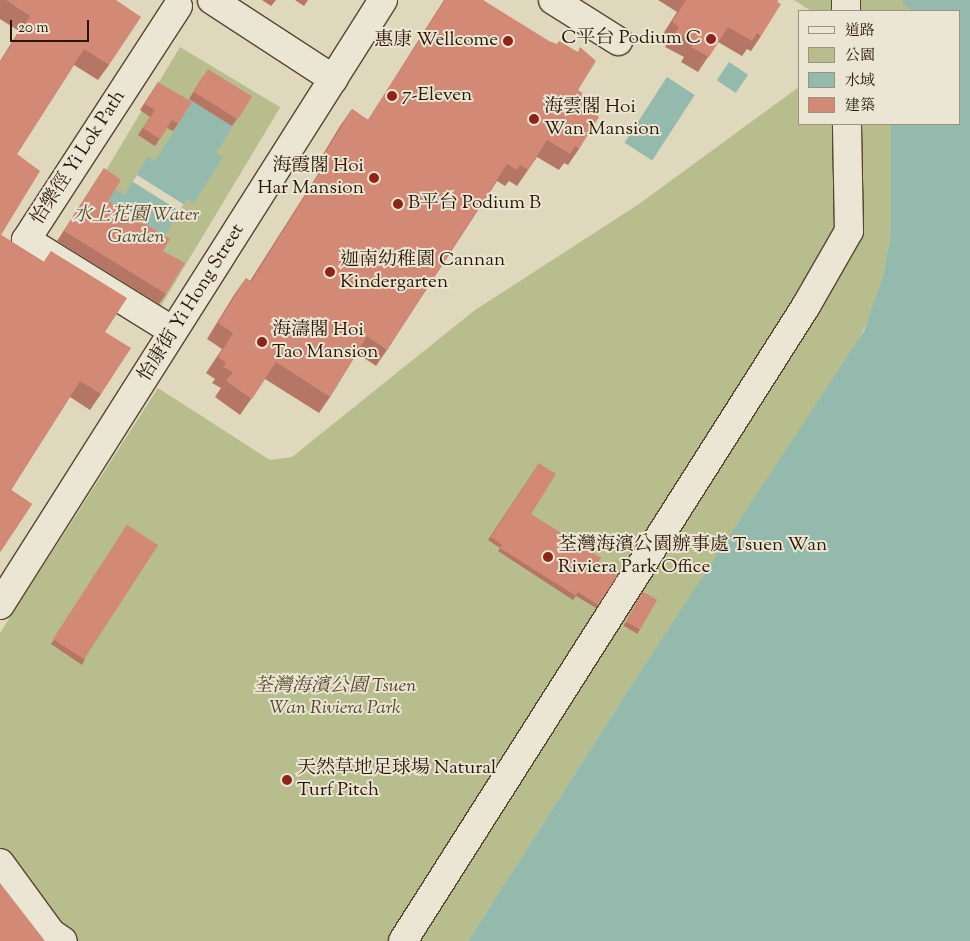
<!DOCTYPE html>
<html>
<head>
<meta charset="utf-8">
<style>
	body { margin:0 }
	#map { position:relative; width:970px; height:941px; overflow:hidden; background:#e0d8bd; font-family:"Sorts Mill Goudy","Noto Serif TC",serif }
	div>[style] { position:absolute }
	.green>* { inset:0; background:#b8bd8d; transform-origin:0 0 }
	.water>* { inset:0; background:#94baae; transform-origin:0 0 }
	.pier>* { inset:0; background:#e0d8bd; transform-origin:0 0 }
	.roads { filter:drop-shadow(1px 0 #594531) drop-shadow(-1px 0 #594531) drop-shadow(0 1px #594531) drop-shadow(0 -1px #594531) }
	.street>* { height:28px; margin:-14px; padding:0 14px; transform-origin:14px; border-radius:14px; background:#ebe6d4 }
	.wall>* { inset:0; background:#b57665; transform-origin:0 0 }
	.building>* { inset:0; background:#d28975; transform-origin:0 0 }
	.dots>* { width:14px; height:14px; translate:-50% -50%; box-sizing:border-box; border:2px solid #ebe6d4; border-radius:50% }
	span { translate:-50% -50%; white-space:nowrap; text-align:center; line-height:1.15; -webkit-text-stroke:4px #ebe6d4; paint-order:stroke }
	.poi-label { font-size:19px; color:#2c1402 }
	.right { translate:-100% -50%; text-align:right }
	.left { translate:0 -50%; text-align:left }
	.street-label { font-size:19px; color:#2c1402 }
	.park-label { font-size:19px; color:#56472c; font-style:italic }
	.legend { position:absolute; left:798px; top:10px; width:162px; height:115px; box-sizing:border-box; background:#ebe6d4; border:1px solid #9f9280; margin:0; padding:6px 9px; list-style:none; font-size:15px; color:#2c1402 }
	.legend li { display:flex; align-items:center; gap:10px; height:25px }
	.legend b { width:25px; border:1px solid #9f9280 }
	.scale { position:absolute; left:10px; top:20px; width:79px; height:22px; box-sizing:border-box; border:2px solid #2c1402; border-top:0; padding-left:6px; font-size:15px; line-height:18px; white-space:nowrap; color:#2c1402; -webkit-text-stroke:4px #ebe6d4; paint-order:stroke }
</style>
</head>
<body>
<div id="map">
	<div class="green">
		<i style="clip-path:polygon(794px 0,903px 0,903px 5px,913px 11px,811px 11px)"></i>
		<i style="left:180px;top:47px;width:117px;height:237px;rotate:31deg"></i>
		<i style="clip-path:polygon(799px 87px,799px 124px,891px 124px,891px 231px,883px 276px,871px 314px,856px 346px,636px 678px,468px 941px,42px 941px,0 887px,0 633px,158px 388px,270px 460px,292px 457px,475px 310px,639px 204px)"></i>
	</div>
	<div class="water">
		<i style="clip-path:polygon(903px 0,970px 0,970px 941px,468px 941px,636px 678px,864px 331px,883px 276px,891px 231px,891px 124px,959px 124px,959px 11px,913px 11px,903px 5px)"></i>
		<i style="left:729px;top:62px;width:23px;height:22px;rotate:34deg"></i>
		<i style="left:667px;top:77px;width:33px;height:78px;rotate:33deg"></i>
		<i style="clip-path:polygon(189px 99px,233px 126px,216px 153px,223px 157px,194px 203px,187px 199px,165px 235px,125px 212px,101px 211px,114px 189px,124px 195px,148px 157px,155px 161px,181px 120px,177px 118px)"></i>
	</div>
	<div class="pier">
		<i style="left:137px;top:175px;width:55px;height:8px;rotate:32deg"></i>
	</div>
	<div class="roads">
		<div class="street">
			<i style="left:212px;top:0;width:145px;rotate:33.1deg"></i>
			<i style="left:553px;top:0;width:77px;rotate:32.2deg"></i>
			<i style="left:846px;top:0;width:11px;rotate:90deg"></i>
			<i style="left:173px;top:331px;width:173px;rotate:-148.2deg"></i>
			<i style="left:26px;top:240px;width:279px;rotate:-57deg"></i>
			<i style="left:0;top:605px;width:716px;rotate:-57.66deg"></i>
			<i style="left:0;top:863px;width:87px;rotate:53.9deg"></i>
			<i style="left:51px;top:933px;width:14px;rotate:34deg"></i>
			<i style="left:403px;top:941px;width:752px;rotate:-57.6deg"></i>
			<i style="left:806px;top:306px;width:86px;rotate:-60.2deg"></i>
			<i style="left:849px;top:231px;width:107px;rotate:-91.1deg"></i>
		</div>
	</div>
	<div class="wall">
		<i style="clip-path:polygon(0 0,116px 0,109px 65px,98px 80px,74px 65px,17px 154px,1px 235px,44px 262px,51px 251px,105px 332px,101px 394px,90px 410px,70px 397px,11px 490px,32px 504px,0 552px,0 61px,19px 31px,0 19px)"></i>
		<i style="clip-path:polygon(262px 0,276px 0,271px 6px)"></i>
		<i style="clip-path:polygon(295px 0,308px 0,304px 6px)"></i>
		<i style="clip-path:polygon(444px 0,483px 0,578px 90px,595px 114px,579px 149px,568px 165px,564px 163px,559px 170px,537px 157px,517px 186px,509px 181px,505px 186px,497px 181px,387px 350px,376px 366px,357px 353px,330px 397px,319px 413px,265px 379px,240px 415px,215px 397px,221px 388px,212px 383px,215px 379px,206px 373px,222px 349px,207px 339px,234px 295px,246px 278px,250px 281px,318px 174px,313px 171px,340px 126px,352px 109px,368px 120px)"></i>
		<i style="clip-path:polygon(658px 0,778px 0,761px 36px,751px 51px,747px 49px,742px 56px,718px 42px,698px 72px,681px 62px,684px 57px,665px 47px,668px 42px,661px 37px,677px 12px)"></i>
		<i style="clip-path:polygon(203px 76px,237px 119px,232px 126px,189px 99px)"></i>
		<i style="clip-path:polygon(158px 82px,178px 124px,173px 131px,167px 128px,155px 146px,138px 135px,150px 117px,140px 110px)"></i>
		<i style="clip-path:polygon(104px 168px,108px 201px,163px 251px,166px 294px,159px 304px,57px 241px)"></i>
		<i style="clip-path:polygon(539px 463px,531px 514px,597px 564px,617px 576px,596px 608px,576px 596px,573px 600px,498px 551px,500px 548px,488px 540px)"></i>
		<i style="clip-path:polygon(127px 525px,84px 661px,82px 665px,51px 644px)"></i>
		<i style="left:643px;top:592px;width:16px;height:39px;rotate:30deg"></i>
	</div>
	<div class="building">
		<i style="clip-path:polygon(6px 0,116px 0,141px 17px,109px 65px,84px 49px,17px 154px,40px 171px,1px 235px,44px 262px,51px 251px,127px 298px,105px 332px,131px 348px,101px 394px,80px 381px,11px 490px,32px 504px,1px 551px,0 550px,0 62px,30px 16px)"></i>
		<i style="clip-path:polygon(445px 0,483px 0,549px 41px,557px 44px,559px 41px,578px 52px,580px 47px,596px 61px,578px 90px,601px 106px,595px 114px,599px 117px,579px 149px,575px 146px,570px 154px,547px 140px,528px 170px,520px 165px,517px 170px,507px 164px,387px 350px,367px 336px,330px 397px,276px 362px,252px 399px,226px 381px,233px 372px,223px 367px,226px 363px,218px 357px,233px 333px,218px 323px,246px 278px,251px 282px,329px 158px,324px 155px,352px 109px,368px 120px)"></i>
		<i style="clip-path:polygon(686px 0,778px 0,777px 2px,781px 4px,761px 36px,757px 33px,752px 41px,728px 27px,709px 57px,691px 47px,694px 42px,676px 32px,679px 27px,672px 22px)"></i>
		<i style="left:208px;top:69px;width:52px;height:27px;rotate:32deg"></i>
		<i style="clip-path:polygon(158px 82px,192px 102px,178px 124px,172px 120px,160px 139px,143px 128px,155px 110px,145px 104px)"></i>
		<i style="clip-path:polygon(104px 168px,121px 180px,108px 201px,170px 239px,163px 251px,185px 263px,166px 294px,64px 231px)"></i>
		<i style="clip-path:polygon(539px 463px,556px 474px,531px 514px,601px 558px,597px 564px,617px 576px,598px 605px,578px 592px,576px 596px,500px 548px,502px 545px,491px 537px)"></i>
		<i style="left:127px;top:525px;width:37px;height:136px;rotate:33deg"></i>
		<i style="left:643px;top:592px;width:16px;height:34px;rotate:30deg"></i>
		<i style="clip-path:polygon(0 883px,45px 941px,0 941px)"></i>
	</div>
	<div class="dots">
		<i style="left:711px;top:39px;background:#8f2418"></i>
		<i style="left:508px;top:41px;background:#8f2418"></i>
		<i style="left:392px;top:96px;background:#8f2418"></i>
		<i style="left:534px;top:119px;background:#8f2418"></i>
		<i style="left:374px;top:178px;background:#8f2418"></i>
		<i style="left:398px;top:204px;background:#8f2418"></i>
		<i style="left:330px;top:272px;background:#8f2418"></i>
		<i style="left:262px;top:342px;background:#8f2418"></i>
		<i style="left:548px;top:557px;background:#8f2418"></i>
		<i style="left:287px;top:780px;background:#8f2418"></i>
	</div>
	<div class="poi-label">
		<span class="right" style="left:701px;top:39px">C平台 Podium C</span>
		<span class="right" style="left:498px;top:41px">惠康 Wellcome</span>
		<span class="left" style="left:402px;top:96px">7-Eleven</span>
		<span class="left" style="left:544px;top:119px">海雲閣 Hoi<br>Wan Mansion</span>
		<span class="right" style="left:364px;top:178px">海霞閣 Hoi<br>Har Mansion</span>
		<span class="left" style="left:408px;top:204px">B平台 Podium B</span>
		<span class="left" style="left:340px;top:272px">迦南幼稚園 Cannan<br>Kindergarten</span>
		<span class="left" style="left:272px;top:342px">海濤閣 Hoi<br>Tao Mansion</span>
		<span class="left" style="left:558px;top:557px">荃灣海濱公園辦事處 Tsuen Wan<br>Riviera Park Office</span>
		<span class="left" style="left:297px;top:780px">天然草地足球場 Natural<br>Turf Pitch</span>
	</div>
	<div class="street-label">
		<span style="left:79px;top:158px;rotate:-57deg">怡樂徑 Yi Lok Path</span>
		<span style="left:192px;top:303px;rotate:-58deg">怡康街 Yi Hong Street</span>
	</div>
	<div class="park-label">
		<span style="left:136px;top:227px">水上花園 Water<br>Garden</span>
		<span style="left:335px;top:698px">荃灣海濱公園 Tsuen<br>Wan Riviera Park</span>
	</div>
	<ul class="legend">
	<li><b style="height:6px;background:#ebe6d4"></b>道路</li>
	<li><b style="height:14px;background:#b8bd8d"></b>公園</li>
	<li><b style="height:14px;background:#94baae"></b>水域</li>
	<li><b style="height:14px;background:#d28975"></b>建築</li>
	</ul>
	<div class="scale">20 m</div>
</div>
</body>
</html>
